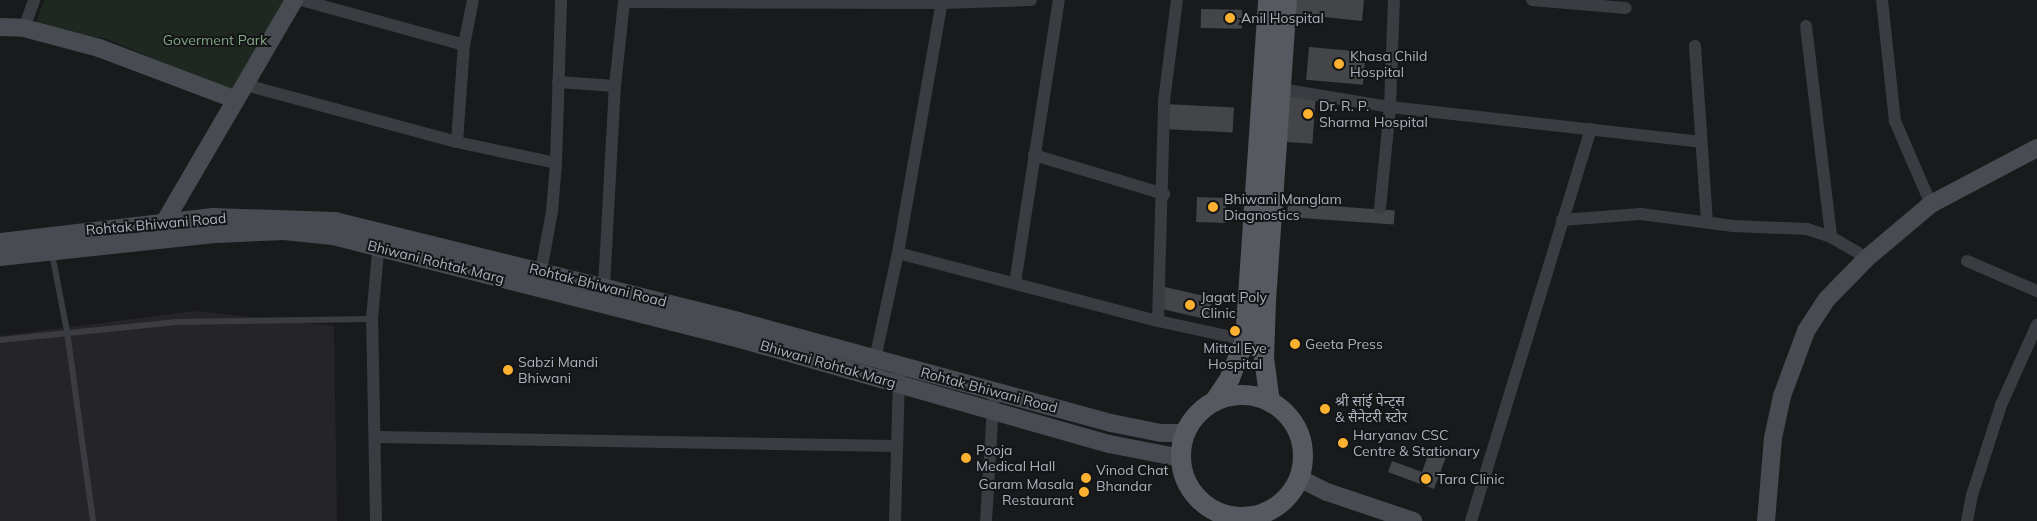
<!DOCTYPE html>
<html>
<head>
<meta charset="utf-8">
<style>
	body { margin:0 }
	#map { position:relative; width:2037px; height:521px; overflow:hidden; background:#191a1c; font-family:Mulish,"Noto Sans Devanagari",sans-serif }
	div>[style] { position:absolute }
	.built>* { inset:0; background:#252529 }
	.green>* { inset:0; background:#1f2820 }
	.building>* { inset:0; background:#434549; transform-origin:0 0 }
	.lane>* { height:6px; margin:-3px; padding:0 3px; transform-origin:3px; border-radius:3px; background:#3a3c41 }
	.street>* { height:12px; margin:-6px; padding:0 6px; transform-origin:6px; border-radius:6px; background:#3a3c41 }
	.secondary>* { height:18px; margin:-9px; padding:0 9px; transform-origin:9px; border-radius:9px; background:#484b51 }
	.primary>* { height:20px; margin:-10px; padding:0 10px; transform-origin:10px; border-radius:10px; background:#565960 }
	.primary>.ring { margin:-10px; padding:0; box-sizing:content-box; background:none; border:20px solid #565960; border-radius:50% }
	.dots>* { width:14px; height:14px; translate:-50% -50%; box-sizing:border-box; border:2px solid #141517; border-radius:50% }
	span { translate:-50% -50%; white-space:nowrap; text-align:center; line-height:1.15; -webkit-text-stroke:4px #141517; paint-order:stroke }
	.poi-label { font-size:14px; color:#abb1bc }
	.left { translate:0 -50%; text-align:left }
	.right { translate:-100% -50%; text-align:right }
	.park-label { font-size:14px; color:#82a883 }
	.street-label { font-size:14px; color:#abb1bc }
</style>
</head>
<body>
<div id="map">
	<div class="built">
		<i style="clip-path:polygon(195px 311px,334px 326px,337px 521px,0 521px,0 336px)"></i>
	</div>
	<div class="green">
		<i style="clip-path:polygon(44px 0,286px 0,232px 92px,107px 39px,35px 26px)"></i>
	</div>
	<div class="building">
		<i style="clip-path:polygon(1289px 0,1364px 0,1362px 21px,1287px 13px)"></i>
		<i style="left:1201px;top:9px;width:41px;height:19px;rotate:1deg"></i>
		<i style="left:1309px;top:47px;width:57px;height:33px;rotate:5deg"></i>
		<i style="left:1290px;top:92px;width:26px;height:50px;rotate:4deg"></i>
		<i style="left:1165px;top:104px;width:69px;height:25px;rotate:3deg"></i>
		<i style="left:1197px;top:197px;width:29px;height:25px;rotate:2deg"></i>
		<i style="left:1288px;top:203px;width:107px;height:14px;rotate:4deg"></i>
		<i style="left:1165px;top:287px;width:49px;height:22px;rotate:13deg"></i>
		<i style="clip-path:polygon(1429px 452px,1446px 457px,1434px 489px,1388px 472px,1392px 461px,1422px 472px)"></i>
	</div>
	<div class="lane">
		<i style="left:52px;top:254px;width:78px;rotate:79deg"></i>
		<i style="left:67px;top:331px;width:192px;rotate:82.2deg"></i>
		<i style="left:0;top:340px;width:178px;rotate:-5.8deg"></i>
		<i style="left:177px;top:322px;width:195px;rotate:-0.9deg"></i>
	</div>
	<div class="street">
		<i style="left:301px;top:0;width:169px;rotate:15.4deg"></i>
		<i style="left:1532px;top:0;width:94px;rotate:4.9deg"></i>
		<i style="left:1882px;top:0;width:122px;rotate:83.9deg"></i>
		<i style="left:1895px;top:121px;width:90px;rotate:66.6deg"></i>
		<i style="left:1806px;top:26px;width:212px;rotate:83.2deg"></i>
		<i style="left:24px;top:28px;width:30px;rotate:-70deg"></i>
		<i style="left:1695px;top:46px;width:176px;rotate:86.1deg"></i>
		<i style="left:558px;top:82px;width:57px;rotate:4deg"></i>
		<i style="left:242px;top:84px;width:223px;rotate:15.1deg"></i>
		<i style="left:457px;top:142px;width:101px;rotate:12deg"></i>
		<i style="left:1280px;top:89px;width:111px;rotate:9.3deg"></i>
		<i style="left:1390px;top:107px;width:313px;rotate:6.4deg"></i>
		<i style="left:457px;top:142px;width:97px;rotate:-85.9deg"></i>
		<i style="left:464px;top:45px;width:46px;rotate:-78.7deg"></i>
		<i style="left:1034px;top:155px;width:136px;rotate:16.7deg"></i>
		<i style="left:1380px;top:208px;width:101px;rotate:-84.3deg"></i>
		<i style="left:1390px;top:107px;width:107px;rotate:-87.9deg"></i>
		<i style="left:1562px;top:220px;width:79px;rotate:-4.3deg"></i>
		<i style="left:1641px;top:214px;width:93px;rotate:7.4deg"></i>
		<i style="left:1733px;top:226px;width:74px;rotate:2.3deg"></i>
		<i style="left:1807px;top:229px;width:25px;rotate:18deg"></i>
		<i style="left:1831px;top:237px;width:42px;rotate:30.3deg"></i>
		<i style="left:898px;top:253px;width:269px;rotate:14.7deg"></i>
		<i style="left:1158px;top:321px;width:89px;rotate:12.3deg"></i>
		<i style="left:1967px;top:261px;width:76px;rotate:23.2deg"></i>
		<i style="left:541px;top:271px;width:61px;rotate:-79.6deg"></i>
		<i style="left:552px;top:211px;width:48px;rotate:-85.2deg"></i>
		<i style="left:556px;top:163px;width:163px;rotate:-88.2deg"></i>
		<i style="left:1015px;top:283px;width:286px;rotate:-81.2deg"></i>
		<i style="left:604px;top:287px;width:201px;rotate:-86.9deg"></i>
		<i style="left:615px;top:86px;width:84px;rotate:-83.9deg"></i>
		<i style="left:624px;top:2px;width:318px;rotate:0.2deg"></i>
		<i style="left:942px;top:3px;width:89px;rotate:-1.9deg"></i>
		<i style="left:1158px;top:321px;width:220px;rotate:-88.4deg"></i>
		<i style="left:1164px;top:101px;width:102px;rotate:-82.7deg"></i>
		<i style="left:875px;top:359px;width:108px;rotate:-77.8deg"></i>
		<i style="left:898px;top:253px;width:257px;rotate:-80.1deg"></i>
		<i style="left:377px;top:437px;width:519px;rotate:0.99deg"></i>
		<i style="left:376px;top:521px;width:202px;rotate:-91.1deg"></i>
		<i style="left:372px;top:319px;width:79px;rotate:-84.9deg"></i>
		<i style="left:895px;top:521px;width:145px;rotate:-88.4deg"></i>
		<i style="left:986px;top:521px;width:130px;rotate:-86.5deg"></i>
		<i style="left:1471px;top:521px;width:410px;rotate:-73deg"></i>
		<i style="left:1967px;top:521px;width:26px;rotate:-79deg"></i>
		<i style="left:1972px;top:495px;width:95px;rotate:-72.1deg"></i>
		<i style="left:2001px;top:405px;width:88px;rotate:-65.8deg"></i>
	</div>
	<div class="secondary">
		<i style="left:0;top:27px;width:24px;rotate:2deg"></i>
		<i style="left:24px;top:28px;width:78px;rotate:14.9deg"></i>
		<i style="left:99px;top:48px;width:144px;rotate:20.7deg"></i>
		<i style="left:161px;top:228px;width:264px;rotate:-59.7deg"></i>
		<i style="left:0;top:242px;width:214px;rotate:-6.7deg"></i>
		<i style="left:213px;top:217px;width:122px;rotate:1.9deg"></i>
		<i style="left:335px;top:221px;width:415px;rotate:13.9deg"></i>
		<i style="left:738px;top:321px;width:387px;rotate:15.3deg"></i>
		<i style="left:1111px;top:423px;width:51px;rotate:11.3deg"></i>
		<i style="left:1161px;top:433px;width:25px"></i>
		<i style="left:0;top:257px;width:218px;rotate:-6.1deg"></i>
		<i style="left:217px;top:234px;width:67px;rotate:-2.6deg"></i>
		<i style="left:284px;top:231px;width:49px;rotate:5.8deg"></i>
		<i style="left:333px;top:236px;width:420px;rotate:14.2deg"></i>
		<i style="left:740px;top:339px;width:384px;rotate:15.9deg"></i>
		<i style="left:1109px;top:444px;width:73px;rotate:11deg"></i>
		<i style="left:1299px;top:478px;width:31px;rotate:27deg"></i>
		<i style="left:1327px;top:492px;width:91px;rotate:18.6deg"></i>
		<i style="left:1766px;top:521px;width:83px;rotate:-85.2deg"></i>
		<i style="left:1773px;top:438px;width:43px;rotate:-77.9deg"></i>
		<i style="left:1782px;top:396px;width:69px;rotate:-69.7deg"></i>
		<i style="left:1806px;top:331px;width:38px;rotate:-57deg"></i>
		<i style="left:1827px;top:299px;width:57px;rotate:-45.7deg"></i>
		<i style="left:1867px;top:258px;width:84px;rotate:-40.2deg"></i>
		<i style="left:1931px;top:204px;width:120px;rotate:-27.8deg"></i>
	</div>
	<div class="primary">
		<i class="ring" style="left:1181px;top:395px;width:102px;height:102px"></i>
		<i style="left:1214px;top:402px;width:29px;rotate:-56deg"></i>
		<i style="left:1230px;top:378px;width:41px;rotate:-68.5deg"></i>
		<i style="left:1245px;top:340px;width:341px;rotate:-86.1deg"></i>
		<i style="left:1270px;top:402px;width:44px;rotate:-97.8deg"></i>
		<i style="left:1264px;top:358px;width:58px;rotate:-88deg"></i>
		<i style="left:1266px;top:300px;width:301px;rotate:-86deg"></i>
	</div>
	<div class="dots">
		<i style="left:1230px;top:18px;background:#fcb131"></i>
		<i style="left:1339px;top:64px;background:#fcb131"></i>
		<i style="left:1308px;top:114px;background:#fcb131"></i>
		<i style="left:1213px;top:207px;background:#fcb131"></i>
		<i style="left:1190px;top:305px;background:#fcb131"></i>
		<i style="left:1235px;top:331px;background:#fcb131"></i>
		<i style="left:1295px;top:344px;background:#fcb131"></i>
		<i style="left:508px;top:370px;background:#fcb131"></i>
		<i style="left:1325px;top:409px;background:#fcb131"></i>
		<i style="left:1343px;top:443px;background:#fcb131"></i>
		<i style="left:966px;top:458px;background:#fcb131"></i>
		<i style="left:1086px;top:478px;background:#fcb131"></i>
		<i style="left:1426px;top:479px;background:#fcb131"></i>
		<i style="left:1084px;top:492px;background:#fcb131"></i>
	</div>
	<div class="poi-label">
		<span class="left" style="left:1241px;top:18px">Anil Hospital</span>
		<span class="left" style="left:1350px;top:64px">Khasa Child<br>Hospital</span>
		<span class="left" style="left:1319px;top:114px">Dr. R. P.<br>Sharma Hospital</span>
		<span class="left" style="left:1224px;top:207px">Bhiwani Manglam<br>Diagnostics</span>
		<span class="left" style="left:1201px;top:305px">Jagat Poly<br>Clinic</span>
		<span class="left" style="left:1305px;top:344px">Geeta Press</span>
		<span style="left:1235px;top:356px">Mittal Eye<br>Hospital</span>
		<span class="left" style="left:518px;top:370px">Sabzi Mandi<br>Bhiwani</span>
		<span class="left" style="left:1335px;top:409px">श्री सांई पेन्ट्स<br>&amp; सैनेटरी स्टोर</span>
		<span class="left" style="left:1353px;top:443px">Haryanav CSC<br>Centre &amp; Stationary</span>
		<span class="left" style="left:976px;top:458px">Pooja<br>Medical Hall</span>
		<span class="left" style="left:1096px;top:478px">Vinod Chat<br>Bhandar</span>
		<span class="left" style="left:1437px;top:479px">Tara Clinic</span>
		<span class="right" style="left:1074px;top:492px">Garam Masala<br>Restaurant</span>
	</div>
	<div class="park-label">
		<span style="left:215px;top:40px">Goverment Park</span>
	</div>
	<div class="street-label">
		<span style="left:156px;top:224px;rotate:-5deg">Rohtak Bhiwani Road</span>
		<span style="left:436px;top:262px;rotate:14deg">Bhiwani Rohtak Marg</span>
		<span style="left:598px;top:285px;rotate:14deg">Rohtak Bhiwani Road</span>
		<span style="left:828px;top:364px;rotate:16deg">Bhiwani Rohtak Marg</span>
		<span style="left:989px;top:390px;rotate:15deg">Rohtak Bhiwani Road</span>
	</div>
</div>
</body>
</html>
